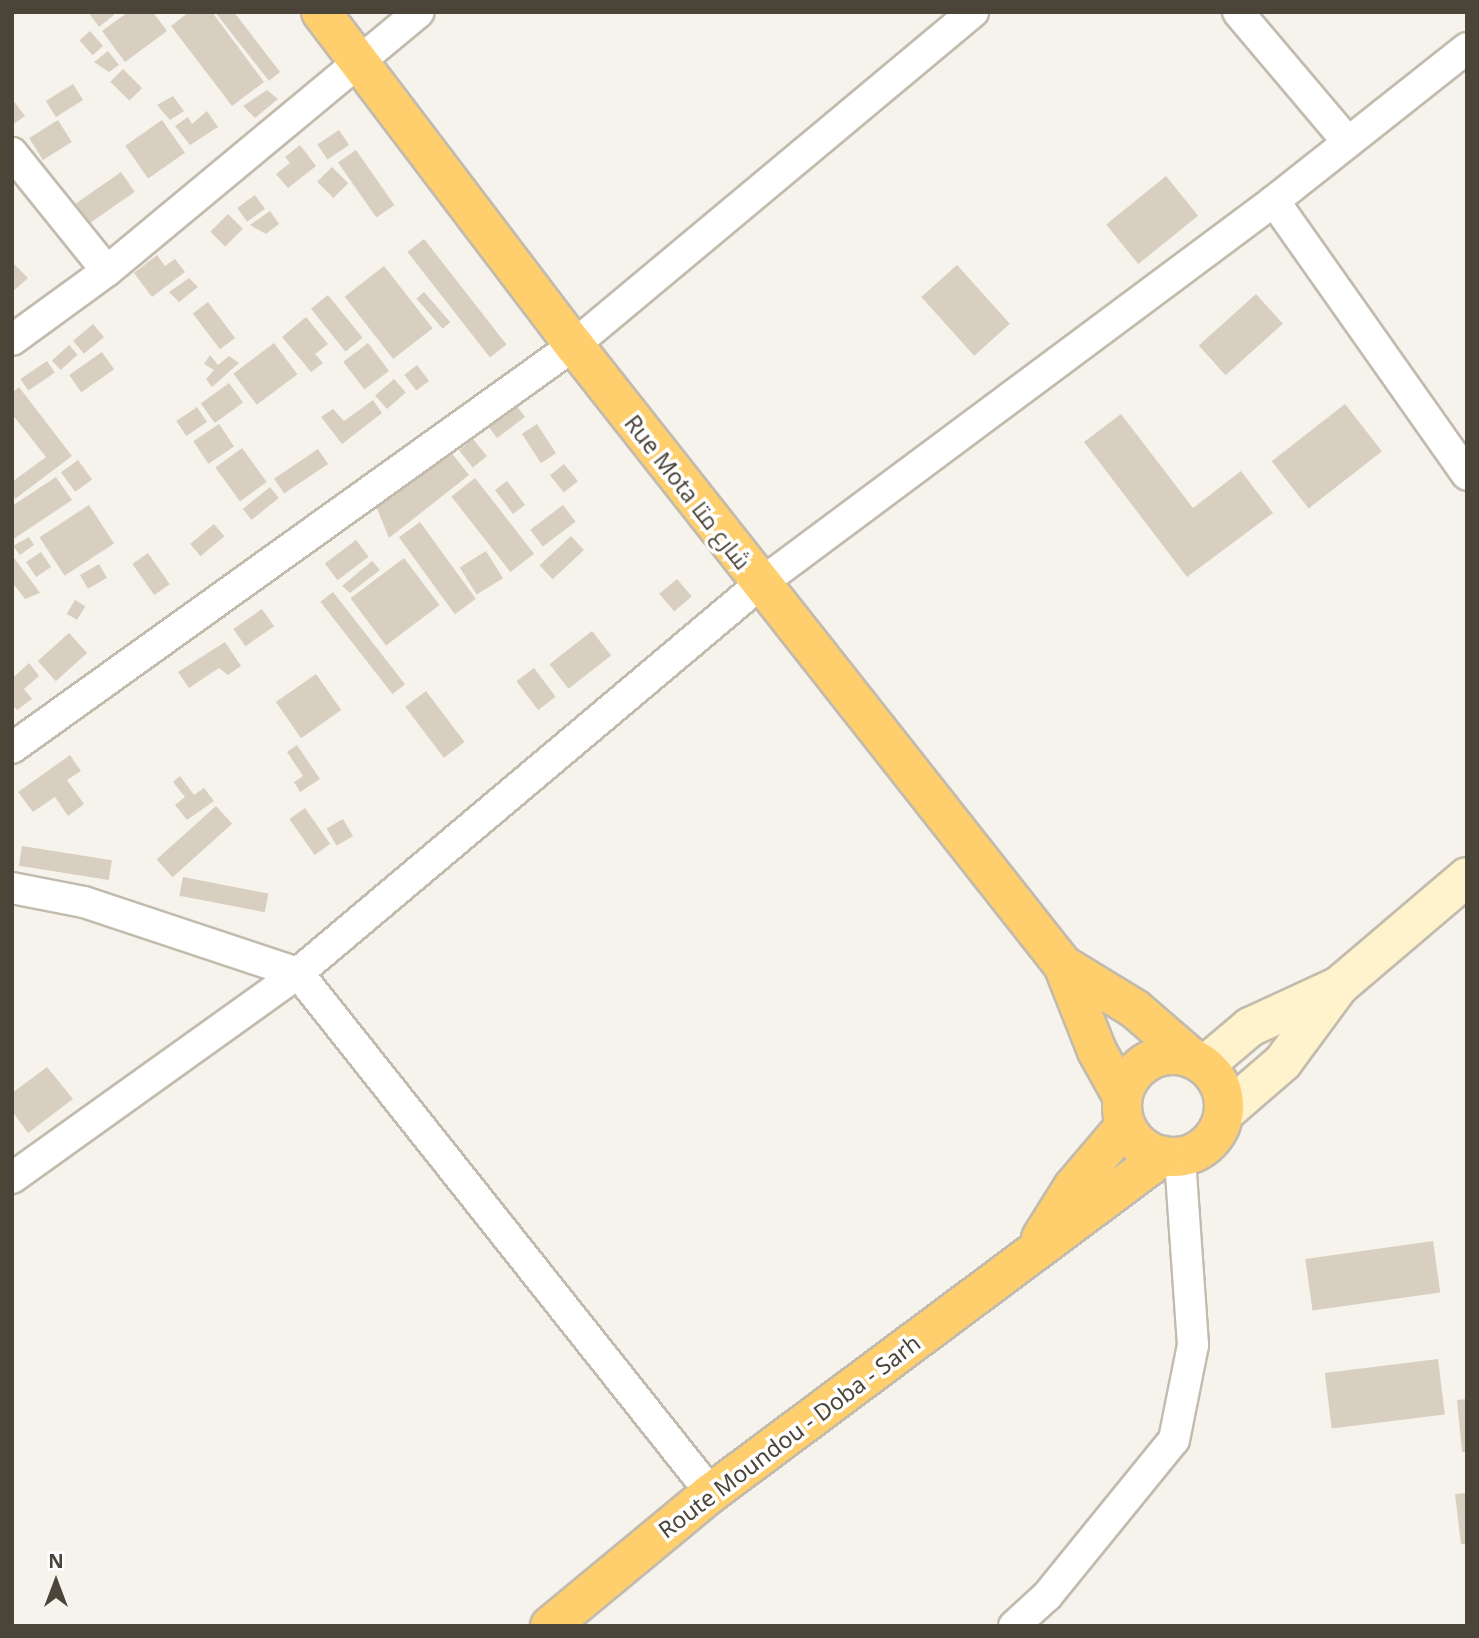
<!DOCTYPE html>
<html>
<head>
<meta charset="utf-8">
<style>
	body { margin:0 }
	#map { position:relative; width:1479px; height:1638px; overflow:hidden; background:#f6f3ec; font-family:"Noto Sans",Cairo,sans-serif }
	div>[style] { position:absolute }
	.building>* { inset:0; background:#d8cfc1; transform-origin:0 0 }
	.roads { filter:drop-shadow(2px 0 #c2bbae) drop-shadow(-2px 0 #c2bbae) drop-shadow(0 2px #c2bbae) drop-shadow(0 -2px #c2bbae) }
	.street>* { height:30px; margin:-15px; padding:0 15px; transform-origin:15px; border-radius:15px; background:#fff }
	.secondary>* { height:38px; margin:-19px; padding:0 19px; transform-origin:19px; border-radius:19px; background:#fff3cd }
	.highway>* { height:38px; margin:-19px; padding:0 19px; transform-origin:19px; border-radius:19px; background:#ffcf6e }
	.highway>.ring { margin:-19px; padding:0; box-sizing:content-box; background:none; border:38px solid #ffcf6e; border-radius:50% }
	span { translate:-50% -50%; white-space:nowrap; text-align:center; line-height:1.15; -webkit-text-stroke:7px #fff; paint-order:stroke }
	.street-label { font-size:23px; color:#4b4439 }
	.frame { position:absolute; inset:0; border:14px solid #4b4439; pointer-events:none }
	.north { position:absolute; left:21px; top:1547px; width:70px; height:70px; -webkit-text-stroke:5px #fff; paint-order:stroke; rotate:0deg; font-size:19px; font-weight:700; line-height:28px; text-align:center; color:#4b4439 }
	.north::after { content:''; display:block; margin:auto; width:24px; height:32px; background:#4b4439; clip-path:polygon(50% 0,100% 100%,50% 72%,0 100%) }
</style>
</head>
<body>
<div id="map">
	<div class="building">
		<i style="clip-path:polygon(88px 12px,112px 12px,114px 15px,99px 27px)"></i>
		<i style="clip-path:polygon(128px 12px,153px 12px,167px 31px,125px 62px,102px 31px)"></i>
		<i style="clip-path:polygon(189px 12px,212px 12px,264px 82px,232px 106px,171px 26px)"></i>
		<i style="clip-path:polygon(215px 12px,234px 12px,280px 72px,269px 81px)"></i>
		<i style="left:90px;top:31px;width:20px;height:14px;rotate:49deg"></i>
		<i style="clip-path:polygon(108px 51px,119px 65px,109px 72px,94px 62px)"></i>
		<i style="left:123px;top:69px;width:27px;height:18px;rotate:45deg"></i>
		<i style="left:73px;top:84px;width:19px;height:32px;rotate:58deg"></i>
		<i style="clip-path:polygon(267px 90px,278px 99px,255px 118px,243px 106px)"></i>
		<i style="clip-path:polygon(173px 96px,184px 111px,170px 120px,157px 105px)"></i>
		<i style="clip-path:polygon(12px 99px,25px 116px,12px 125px)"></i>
		<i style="clip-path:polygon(207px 111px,218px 127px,190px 145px,175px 126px,188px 117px,192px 124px)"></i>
		<i style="left:58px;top:120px;width:26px;height:34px;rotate:58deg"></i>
		<i style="left:162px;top:120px;width:40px;height:45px;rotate:55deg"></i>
		<i style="left:339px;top:130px;width:18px;height:26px;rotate:56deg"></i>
		<i style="clip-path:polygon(300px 145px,316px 166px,288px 188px,276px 174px,290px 163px,285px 157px)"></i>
		<i style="left:356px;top:150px;width:67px;height:22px;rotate:55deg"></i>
		<i style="left:332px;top:167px;width:23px;height:21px;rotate:45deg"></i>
		<i style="left:121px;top:172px;width:24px;height:62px;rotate:55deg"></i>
		<i style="left:1166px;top:176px;width:51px;height:77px;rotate:51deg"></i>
		<i style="left:255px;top:195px;width:17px;height:22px;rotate:54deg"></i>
		<i style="clip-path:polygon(270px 211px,279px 224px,266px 234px,250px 225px)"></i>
		<i style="left:228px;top:214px;width:21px;height:25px;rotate:45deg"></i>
		<i style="left:424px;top:239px;width:134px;height:21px;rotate:52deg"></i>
		<i style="clip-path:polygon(157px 255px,165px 266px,175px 259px,185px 272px,152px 297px,134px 273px)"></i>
		<i style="clip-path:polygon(12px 262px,28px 278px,12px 292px)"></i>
		<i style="left:957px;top:265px;width:79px;height:48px;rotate:48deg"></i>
		<i style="left:384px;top:266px;width:79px;height:50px;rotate:52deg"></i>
		<i style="clip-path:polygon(189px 278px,198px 287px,179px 302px,169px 292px)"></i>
		<i style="left:424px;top:292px;width:40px;height:10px;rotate:49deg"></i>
		<i style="left:1256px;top:294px;width:40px;height:77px;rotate:48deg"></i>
		<i style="left:328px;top:295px;width:55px;height:22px;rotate:51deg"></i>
		<i style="left:208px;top:302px;width:45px;height:19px;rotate:53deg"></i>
		<i style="clip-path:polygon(306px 317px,328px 344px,315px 354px,323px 363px,311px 372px,282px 337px)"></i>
		<i style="left:93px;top:324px;width:17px;height:26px;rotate:50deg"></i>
		<i style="left:274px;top:343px;width:39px;height:51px;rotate:53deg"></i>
		<i style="left:368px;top:343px;width:35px;height:31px;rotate:53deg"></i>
		<i style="left:69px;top:345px;width:13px;height:23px;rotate:48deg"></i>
		<i style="left:102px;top:352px;width:21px;height:40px;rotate:55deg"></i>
		<i style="clip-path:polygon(210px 355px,218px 365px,229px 356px,239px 363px,212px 387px,206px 379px,214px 370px,204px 364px)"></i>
		<i style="left:47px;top:361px;width:14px;height:32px;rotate:56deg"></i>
		<i style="left:417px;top:365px;width:20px;height:16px;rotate:53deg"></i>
		<i style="left:394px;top:379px;width:18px;height:25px;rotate:49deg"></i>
		<i style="left:229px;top:383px;width:24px;height:35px;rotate:54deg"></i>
		<i style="clip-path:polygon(19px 387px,72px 456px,15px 499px,12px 482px,46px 457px,12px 414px,12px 393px)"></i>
		<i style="clip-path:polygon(373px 400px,382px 413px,342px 444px,321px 417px,333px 409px,344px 421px)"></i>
		<i style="left:1345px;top:404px;width:60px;height:93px;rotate:52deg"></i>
		<i style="left:516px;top:405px;width:15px;height:35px;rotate:53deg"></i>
		<i style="left:197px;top:407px;width:18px;height:25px;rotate:56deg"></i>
		<i style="clip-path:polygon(1121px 414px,1193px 508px,1241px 471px,1273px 513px,1187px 577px,1084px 442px)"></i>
		<i style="left:219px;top:424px;width:27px;height:31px;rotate:56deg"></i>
		<i style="left:537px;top:424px;width:35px;height:18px;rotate:57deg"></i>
		<i style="left:473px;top:439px;width:22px;height:18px;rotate:51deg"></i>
		<i style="clip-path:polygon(446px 446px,469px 475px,389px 538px,374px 501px)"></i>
		<i style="left:242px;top:448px;width:42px;height:33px;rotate:54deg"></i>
		<i style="left:318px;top:449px;width:18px;height:53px;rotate:56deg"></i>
		<i style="left:78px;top:460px;width:24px;height:21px;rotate:54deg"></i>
		<i style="left:564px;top:464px;width:22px;height:18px;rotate:51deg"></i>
		<i style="clip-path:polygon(56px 477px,72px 500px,12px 540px,12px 506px)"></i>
		<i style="left:475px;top:478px;width:96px;height:30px;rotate:52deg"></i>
		<i style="left:507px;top:481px;width:30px;height:15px;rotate:53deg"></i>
		<i style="left:270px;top:487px;width:14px;height:35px;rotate:51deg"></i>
		<i style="left:89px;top:505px;width:46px;height:59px;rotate:57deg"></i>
		<i style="left:563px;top:505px;width:21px;height:41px;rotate:53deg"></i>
		<i style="left:420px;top:522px;width:95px;height:26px;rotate:54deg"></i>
		<i style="left:214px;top:524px;width:16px;height:31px;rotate:50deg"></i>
		<i style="left:571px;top:536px;width:19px;height:43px;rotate:47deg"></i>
		<i style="clip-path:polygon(29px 537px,34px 545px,20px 555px,13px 546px)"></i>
		<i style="left:356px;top:540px;width:21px;height:39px;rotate:53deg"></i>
		<i style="left:486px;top:551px;width:32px;height:31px;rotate:58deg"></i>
		<i style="left:41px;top:552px;width:18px;height:18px;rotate:56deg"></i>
		<i style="left:148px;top:553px;width:38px;height:19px;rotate:55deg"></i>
		<i style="clip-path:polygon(12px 555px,40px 593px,25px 599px,12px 582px)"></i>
		<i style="left:404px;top:558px;width:59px;height:67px;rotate:53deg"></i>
		<i style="clip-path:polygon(372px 561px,380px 570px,350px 593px,342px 586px)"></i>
		<i style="left:99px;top:564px;width:16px;height:22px;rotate:60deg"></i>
		<i style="left:677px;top:579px;width:23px;height:23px;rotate:50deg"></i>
		<i style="left:333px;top:592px;width:117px;height:16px;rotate:52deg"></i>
		<i style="left:75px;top:600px;width:12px;height:16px;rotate:31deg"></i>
		<i style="left:262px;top:609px;width:21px;height:35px;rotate:55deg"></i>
		<i style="left:592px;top:631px;width:31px;height:54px;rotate:52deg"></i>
		<i style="left:69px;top:633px;width:27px;height:42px;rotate:48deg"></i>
		<i style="clip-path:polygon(225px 642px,241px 666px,228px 675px,219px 668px,189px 688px,178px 672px)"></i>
		<i style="clip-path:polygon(29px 663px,39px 676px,24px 689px,32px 699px,17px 710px,12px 704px,12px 673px,15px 676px)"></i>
		<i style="left:534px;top:668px;width:36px;height:22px;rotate:53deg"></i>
		<i style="left:316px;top:674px;width:44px;height:49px;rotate:55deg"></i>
		<i style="left:426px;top:691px;width:64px;height:26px;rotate:53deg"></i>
		<i style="clip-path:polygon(297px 745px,320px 779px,300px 792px,294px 782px,303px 776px,287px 752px)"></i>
		<i style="clip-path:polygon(70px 755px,81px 771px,67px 780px,84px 804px,68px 816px,55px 797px,33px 812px,18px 792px)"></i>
		<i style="clip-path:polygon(180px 776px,194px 795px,204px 788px,214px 801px,187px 820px,175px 805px,185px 797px,173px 782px)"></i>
		<i style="left:216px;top:806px;width:24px;height:80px;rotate:48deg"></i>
		<i style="left:305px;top:808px;width:44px;height:19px;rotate:55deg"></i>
		<i style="left:343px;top:819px;width:20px;height:19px;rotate:60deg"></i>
		<i style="left:22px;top:846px;width:91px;height:20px;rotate:9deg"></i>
		<i style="left:183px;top:877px;width:87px;height:19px;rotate:11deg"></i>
		<i style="clip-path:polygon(47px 1067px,73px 1099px,28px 1133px,12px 1111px,12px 1093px)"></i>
		<i style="left:1433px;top:1241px;width:52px;height:129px;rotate:82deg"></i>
		<i style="left:1438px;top:1359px;width:56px;height:114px;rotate:83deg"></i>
		<i style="clip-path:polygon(1467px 1399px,1467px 1452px,1462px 1452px,1457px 1400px)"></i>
		<i style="clip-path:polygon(1467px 1493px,1467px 1544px,1461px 1544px,1455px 1494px)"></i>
	</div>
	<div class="roads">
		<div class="street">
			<i style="left:1238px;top:12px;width:170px;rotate:49.8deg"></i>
			<i style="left:12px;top:153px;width:151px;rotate:51.2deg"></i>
			<i style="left:1274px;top:201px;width:335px;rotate:54.8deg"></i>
			<i style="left:12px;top:340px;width:117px;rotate:-36deg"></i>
			<i style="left:107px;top:271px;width:405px;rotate:-39.7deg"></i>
			<i style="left:12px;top:748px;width:692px;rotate:-35.64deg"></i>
			<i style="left:574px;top:345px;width:520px;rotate:-39.85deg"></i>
			<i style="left:12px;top:888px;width:73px;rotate:11deg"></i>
			<i style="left:84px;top:902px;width:225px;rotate:18.4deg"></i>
			<i style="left:298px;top:973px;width:664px;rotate:51.54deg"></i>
			<i style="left:12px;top:1178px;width:352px;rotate:-35.6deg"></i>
			<i style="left:298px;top:973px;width:604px;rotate:-40.1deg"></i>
			<i style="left:760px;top:584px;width:641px;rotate:-36.69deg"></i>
			<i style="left:1274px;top:201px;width:246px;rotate:-38.4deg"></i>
			<i style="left:1014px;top:1626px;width:45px;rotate:-42.3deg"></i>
			<i style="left:1047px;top:1596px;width:201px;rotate:-50.9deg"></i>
			<i style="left:1174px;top:1440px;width:97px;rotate:-78.7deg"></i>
			<i style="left:1193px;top:1345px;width:188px;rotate:-94deg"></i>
		</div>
		<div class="secondary">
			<i style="left:1205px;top:1065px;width:59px;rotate:-40.2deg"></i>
			<i style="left:1250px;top:1027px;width:96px;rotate:-24.7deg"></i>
			<i style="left:1224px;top:1113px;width:78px;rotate:-40.8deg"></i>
			<i style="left:1283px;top:1062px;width:94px;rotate:-53.6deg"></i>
			<i style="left:1339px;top:986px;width:168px;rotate:-40.4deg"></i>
		</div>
		<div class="highway">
			<i style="left:321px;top:12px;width:418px;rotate:52.8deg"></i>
			<i style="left:574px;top:345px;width:790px;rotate:51.74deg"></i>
			<i style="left:1063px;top:965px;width:92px;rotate:68.4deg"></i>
			<i style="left:1097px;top:1051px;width:51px;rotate:60.9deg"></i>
			<i style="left:1063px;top:965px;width:84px;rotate:31.4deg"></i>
			<i style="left:1135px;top:1009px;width:77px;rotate:40.8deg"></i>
			<i class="ring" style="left:1122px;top:1055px;width:64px;height:64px"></i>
			<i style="left:1041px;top:1238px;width:60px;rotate:-57.9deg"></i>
			<i style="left:1073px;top:1187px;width:80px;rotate:-49.6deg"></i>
			<i style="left:550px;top:1626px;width:209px;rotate:-39.6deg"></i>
			<i style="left:711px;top:1493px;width:564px;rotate:-36.71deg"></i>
		</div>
	</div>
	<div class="street-label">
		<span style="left:688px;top:492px;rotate:52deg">Rue Mota شارع متا</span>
		<span style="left:789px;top:1436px;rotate:-37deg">Route Moundou - Doba - Sarh</span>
	</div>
	<div class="frame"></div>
	<div class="north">N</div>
</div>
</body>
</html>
